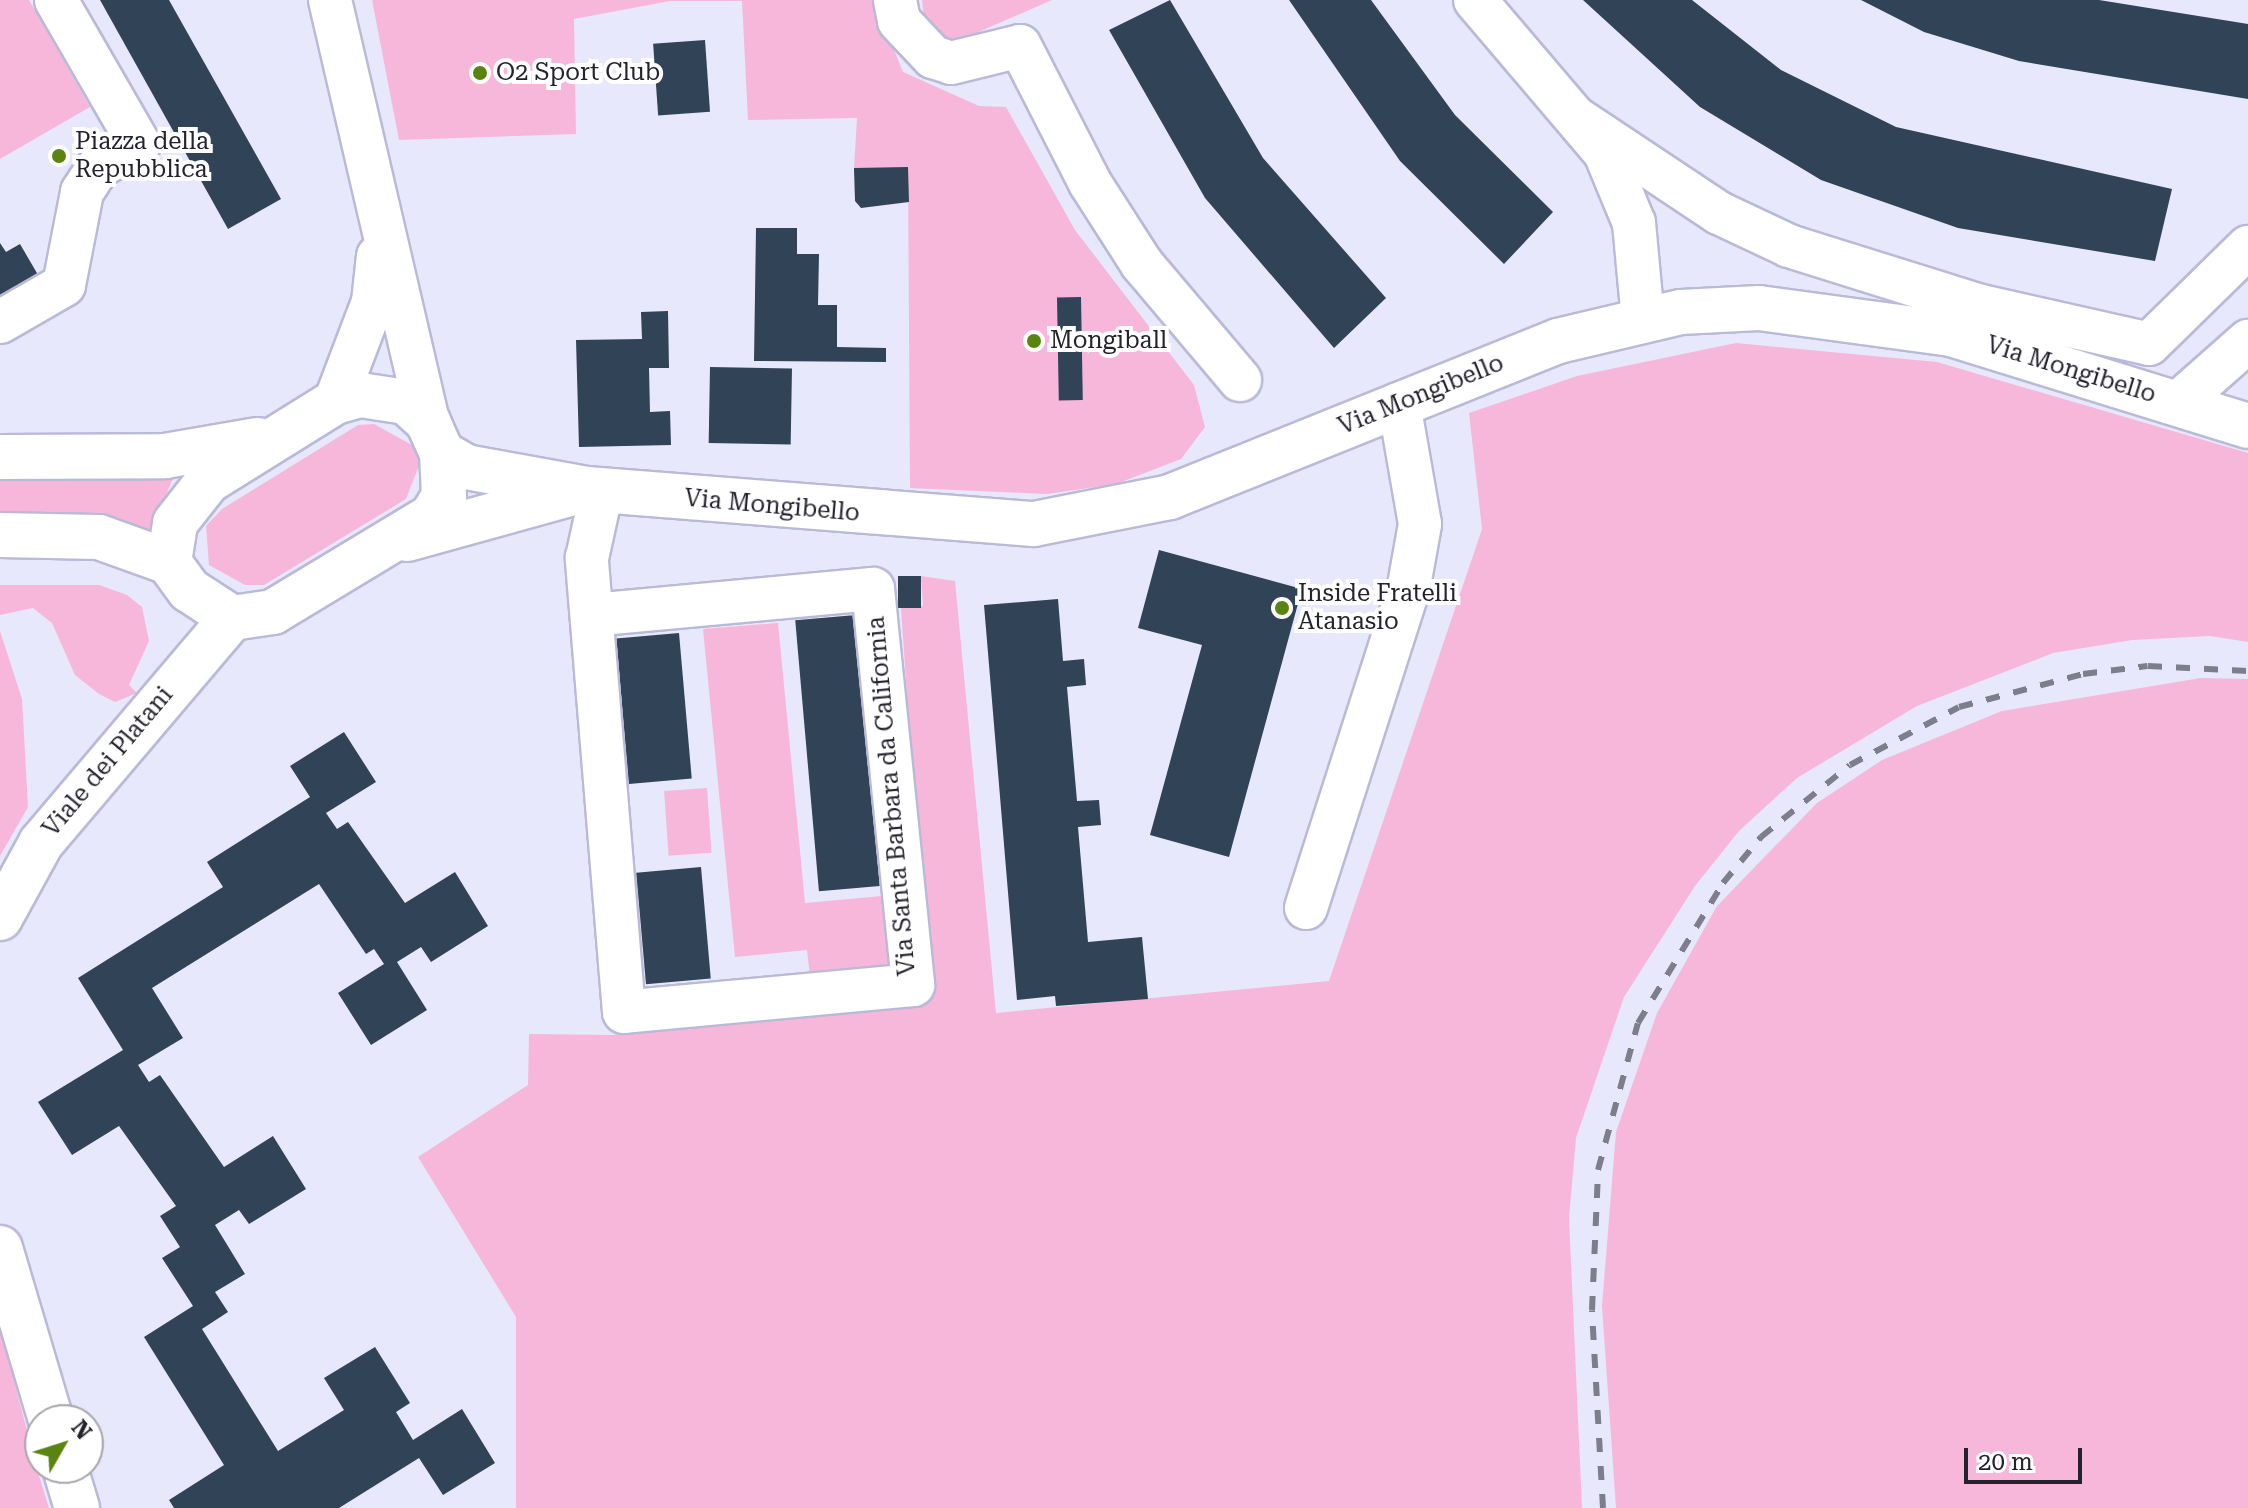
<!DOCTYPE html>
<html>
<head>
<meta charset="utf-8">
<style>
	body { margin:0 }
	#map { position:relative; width:2248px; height:1508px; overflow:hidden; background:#e7e8fb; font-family:"Roboto Serif",serif }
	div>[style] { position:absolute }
	.green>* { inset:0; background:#f7b7da; transform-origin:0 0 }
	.building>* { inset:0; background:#314357; transform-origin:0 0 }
	.roads { filter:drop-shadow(2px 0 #b9bad8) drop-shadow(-2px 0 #b9bad8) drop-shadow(0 2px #b9bad8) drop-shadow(0 -2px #b9bad8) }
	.street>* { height:42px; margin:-21px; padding:0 21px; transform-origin:21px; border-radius:21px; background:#fff }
	.secondary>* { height:44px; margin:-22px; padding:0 22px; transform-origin:22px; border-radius:22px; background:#fff }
	.rail>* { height:6px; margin-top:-3px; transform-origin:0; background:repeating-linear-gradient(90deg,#7d7d8c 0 14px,transparent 0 28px) }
	.dots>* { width:22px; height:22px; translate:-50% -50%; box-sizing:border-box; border:4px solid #fff; border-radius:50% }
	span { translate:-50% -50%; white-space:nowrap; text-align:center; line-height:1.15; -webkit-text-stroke:8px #fff; paint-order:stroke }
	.poi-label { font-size:24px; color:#23232e }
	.left { translate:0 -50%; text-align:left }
	.street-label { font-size:24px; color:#23232e }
	.north { position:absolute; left:24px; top:1404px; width:80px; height:80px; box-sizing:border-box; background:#fff; border:2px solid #a7a7ab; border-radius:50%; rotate:51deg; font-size:22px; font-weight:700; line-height:32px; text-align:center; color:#23232e }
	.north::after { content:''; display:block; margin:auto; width:28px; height:36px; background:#58840f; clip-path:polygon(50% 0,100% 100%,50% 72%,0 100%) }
	.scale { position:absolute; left:1964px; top:1448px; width:118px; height:36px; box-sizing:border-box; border:4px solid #23232e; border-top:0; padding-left:10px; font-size:24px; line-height:28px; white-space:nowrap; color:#23232e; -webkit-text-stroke:6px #fff; paint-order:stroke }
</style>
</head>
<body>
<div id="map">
	<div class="green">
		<i style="clip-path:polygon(0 0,29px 0,90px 107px,0 159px)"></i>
		<i style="clip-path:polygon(372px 0,874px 0,903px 72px,979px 106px,1006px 107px,1075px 230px,1194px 385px,1205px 427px,1181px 459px,1116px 484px,1047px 494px,910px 488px,908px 168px,854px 168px,857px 118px,748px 120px,742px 1px,670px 1px,574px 19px,576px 134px,399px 140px)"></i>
		<i style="clip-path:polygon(922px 0,1052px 0,958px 41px,942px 38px,924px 19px)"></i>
		<i style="clip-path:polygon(1736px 343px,1937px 362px,2248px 453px,2248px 642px,2210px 636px,2132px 640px,2053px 653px,1917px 706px,1797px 778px,1739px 831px,1695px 886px,1624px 997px,1576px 1138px,1569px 1218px,1582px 1508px,516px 1508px,516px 1317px,418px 1157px,528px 1085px,529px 1034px,612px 1035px,928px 1003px,901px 608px,923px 606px,921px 576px,955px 581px,996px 1013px,1329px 981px,1482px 529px,1469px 413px,1577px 376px)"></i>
		<i style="clip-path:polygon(374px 424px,412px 445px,420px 463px,406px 499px,264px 585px,245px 585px,209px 565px,206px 526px,222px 509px,358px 425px)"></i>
		<i style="clip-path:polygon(177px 469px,151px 530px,0 513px,0 476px)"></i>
		<i style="clip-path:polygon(0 585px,99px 585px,127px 595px,142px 607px,149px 641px,129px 685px,137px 693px,115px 702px,99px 694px,75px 675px,52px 623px,33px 608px,0 615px)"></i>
		<i style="clip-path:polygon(778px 623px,805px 903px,893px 895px,899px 969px,810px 977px,807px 950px,735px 957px,703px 629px)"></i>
		<i style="clip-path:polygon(0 631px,22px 699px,28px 807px,0 856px)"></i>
		<i style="clip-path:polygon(2201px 678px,2248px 679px,2248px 1508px,1616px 1508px,1602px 1306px,1616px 1132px,1657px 1013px,1717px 906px,1817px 803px,1882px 760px,2002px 711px)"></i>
		<i style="left:707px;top:788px;width:65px;height:43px;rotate:86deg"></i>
		<i style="clip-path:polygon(0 1326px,36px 1466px,49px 1508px,0 1508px)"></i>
	</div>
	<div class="building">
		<i style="clip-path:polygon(100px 0,169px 0,281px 199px,228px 229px)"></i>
		<i style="clip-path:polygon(1170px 0,1263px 158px,1386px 298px,1334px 348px,1205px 198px,1109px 30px)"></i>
		<i style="clip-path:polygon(1289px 0,1371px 0,1455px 115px,1553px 212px,1504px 264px,1400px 161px)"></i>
		<i style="clip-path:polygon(1583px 0,1692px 0,1781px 70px,1896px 127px,2172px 189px,2155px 261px,1958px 228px,1821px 180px,1700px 107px)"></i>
		<i style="clip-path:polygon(1861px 0,2099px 0,2248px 24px,2248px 99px,2019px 61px,1924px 32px)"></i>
		<i style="left:705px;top:40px;width:72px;height:52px;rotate:86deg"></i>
		<i style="clip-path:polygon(908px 167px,909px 202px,861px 208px,855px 201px,854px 168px)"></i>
		<i style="clip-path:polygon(756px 228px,797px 228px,797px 254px,819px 254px,818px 305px,837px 305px,837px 347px,886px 348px,886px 362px,754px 361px)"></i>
		<i style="clip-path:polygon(0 243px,6px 252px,20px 244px,41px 280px,0 304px)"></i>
		<i style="left:1081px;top:297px;width:103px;height:24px;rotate:89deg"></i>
		<i style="clip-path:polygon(668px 311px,669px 368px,649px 368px,650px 412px,670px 411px,671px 445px,579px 447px,576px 340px,642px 339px,641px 312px)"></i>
		<i style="left:710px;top:367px;width:82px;height:76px;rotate:1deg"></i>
		<i style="clip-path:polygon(1159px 550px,1302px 589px,1229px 857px,1150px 835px,1202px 645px,1138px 628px)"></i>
		<i style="left:898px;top:576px;width:23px;height:32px"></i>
		<i style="clip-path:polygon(1058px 599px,1063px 661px,1084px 659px,1086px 685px,1067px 687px,1077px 801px,1099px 800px,1101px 825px,1078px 827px,1088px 942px,1142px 937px,1148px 999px,1056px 1006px,1055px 996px,1017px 1000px,984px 605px)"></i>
		<i style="left:856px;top:615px;width:272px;height:61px;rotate:85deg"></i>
		<i style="left:679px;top:633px;width:146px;height:63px;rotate:85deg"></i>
		<i style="clip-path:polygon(344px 732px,376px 782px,326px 813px,337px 829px,348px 822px,405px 903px,455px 872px,488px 926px,431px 962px,421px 947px,397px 962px,427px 1010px,371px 1045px,338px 993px,384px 964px,374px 949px,366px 954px,319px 884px,152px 988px,183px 1038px,138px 1065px,149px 1082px,160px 1075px,224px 1167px,273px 1136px,306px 1189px,249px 1224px,239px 1210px,215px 1225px,245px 1274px,215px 1292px,228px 1312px,202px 1329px,278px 1451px,344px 1410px,324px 1378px,375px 1347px,410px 1403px,396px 1412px,413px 1440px,462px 1409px,495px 1463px,443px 1495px,419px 1458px,339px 1508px,174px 1508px,169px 1500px,224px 1465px,144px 1337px,193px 1306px,162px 1258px,180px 1247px,160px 1216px,176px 1206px,119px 1126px,72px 1155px,38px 1102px,123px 1050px,78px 978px,223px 887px,207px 862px,310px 797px,290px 766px)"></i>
		<i style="left:701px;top:867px;width:112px;height:65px;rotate:85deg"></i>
	</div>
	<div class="roads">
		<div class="street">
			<i style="left:330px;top:0;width:433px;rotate:76.9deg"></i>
			<i style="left:895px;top:0;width:21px;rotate:79deg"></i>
			<i style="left:899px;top:21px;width:50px;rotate:46.6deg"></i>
			<i style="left:933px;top:57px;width:19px;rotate:18deg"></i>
			<i style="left:951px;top:63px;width:71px;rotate:-13.8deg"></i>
			<i style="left:1020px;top:46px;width:154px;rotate:62.9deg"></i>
			<i style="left:1090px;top:183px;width:96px;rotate:57.3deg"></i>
			<i style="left:1142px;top:264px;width:152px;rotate:49.8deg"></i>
			<i style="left:1475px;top:0;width:201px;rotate:49.6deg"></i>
			<i style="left:1605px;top:153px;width:76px;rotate:67.5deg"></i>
			<i style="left:1634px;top:223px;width:97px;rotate:84.7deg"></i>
			<i style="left:1576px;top:118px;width:172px;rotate:33.6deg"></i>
			<i style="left:1719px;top:213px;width:77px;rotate:25.2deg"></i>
			<i style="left:1789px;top:246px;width:201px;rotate:17.4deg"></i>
			<i style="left:1981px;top:306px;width:172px;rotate:12.7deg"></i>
			<i style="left:2149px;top:344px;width:139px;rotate:-44.4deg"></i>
			<i style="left:0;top:322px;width:74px;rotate:-30deg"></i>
			<i style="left:64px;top:285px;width:95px;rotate:-79deg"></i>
			<i style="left:82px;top:192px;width:30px;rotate:-57deg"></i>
			<i style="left:98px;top:167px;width:47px;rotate:-29.3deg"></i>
			<i style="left:139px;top:144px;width:166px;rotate:-120deg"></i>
			<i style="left:335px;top:402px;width:107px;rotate:-69.2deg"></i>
			<i style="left:373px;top:302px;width:46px;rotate:-83.8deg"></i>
			<i style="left:2178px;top:403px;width:94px;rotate:-41.5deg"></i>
			<i style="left:592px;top:615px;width:282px;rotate:-5.3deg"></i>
			<i style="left:873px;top:589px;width:398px;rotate:84.2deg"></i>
			<i style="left:913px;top:985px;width:290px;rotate:174.7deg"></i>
			<i style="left:624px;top:1012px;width:456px;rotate:-94.7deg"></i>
			<i style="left:587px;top:558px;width:70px;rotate:-77.6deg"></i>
			<i style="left:1306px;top:908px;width:333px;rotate:-72.2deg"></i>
			<i style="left:1408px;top:591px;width:68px;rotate:-79.8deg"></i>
			<i style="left:1420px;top:524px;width:122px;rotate:-99.9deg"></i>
		</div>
		<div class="secondary">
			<i style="left:442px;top:453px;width:43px;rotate:87.3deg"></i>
			<i style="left:444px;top:496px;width:23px;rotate:121deg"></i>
			<i style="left:432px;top:516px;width:186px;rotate:148.9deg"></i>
			<i style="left:273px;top:612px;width:41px;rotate:171.7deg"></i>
			<i style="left:232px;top:618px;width:51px;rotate:-146.9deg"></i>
			<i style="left:189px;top:590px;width:34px;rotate:-126deg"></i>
			<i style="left:169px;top:562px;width:39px;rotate:-81deg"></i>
			<i style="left:175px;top:523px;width:53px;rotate:-51.8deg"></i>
			<i style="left:208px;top:481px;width:150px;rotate:-31.9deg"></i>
			<i style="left:335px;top:402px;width:26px;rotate:-16deg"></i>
			<i style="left:360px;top:395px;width:47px;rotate:8.7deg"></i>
			<i style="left:406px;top:402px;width:30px;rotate:42deg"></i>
			<i style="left:428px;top:422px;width:34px;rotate:66deg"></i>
			<i style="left:442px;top:453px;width:28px;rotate:30deg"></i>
			<i style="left:466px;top:467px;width:123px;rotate:10.3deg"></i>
			<i style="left:587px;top:489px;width:448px;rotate:4.5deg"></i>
			<i style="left:1034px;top:524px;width:139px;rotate:-11.2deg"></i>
			<i style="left:1170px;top:497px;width:418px;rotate:-21.9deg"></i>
			<i style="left:1558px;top:341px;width:126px;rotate:-13.3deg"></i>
			<i style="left:1681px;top:312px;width:78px;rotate:-2.9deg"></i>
			<i style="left:1759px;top:308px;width:194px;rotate:7.7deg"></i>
			<i style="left:1951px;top:334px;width:311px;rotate:17.2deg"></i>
			<i style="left:0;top:457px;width:165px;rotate:-0.3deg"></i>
			<i style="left:165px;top:456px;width:94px;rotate:-9.8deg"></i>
			<i style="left:0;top:535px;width:99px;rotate:1.2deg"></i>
			<i style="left:99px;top:537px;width:74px;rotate:19.7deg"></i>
			<i style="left:407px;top:539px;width:175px;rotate:-15.5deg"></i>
			<i style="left:0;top:918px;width:85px;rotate:-61.3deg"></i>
			<i style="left:41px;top:843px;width:295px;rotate:-49.7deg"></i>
			<i style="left:0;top:1248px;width:179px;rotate:73.5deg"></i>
			<i style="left:65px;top:1468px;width:42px;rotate:73.3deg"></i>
		</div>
	</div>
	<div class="rail">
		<i style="left:1603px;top:1508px;width:198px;rotate:-93.2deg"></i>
		<i style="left:1592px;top:1310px;width:140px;rotate:-87.5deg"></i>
		<i style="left:1598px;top:1170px;width:152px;rotate:-74.8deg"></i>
		<i style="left:1638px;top:1023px;width:164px;rotate:-58.7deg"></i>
		<i style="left:1723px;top:883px;width:60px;rotate:-50.4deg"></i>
		<i style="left:1761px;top:837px;width:114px;rotate:-39deg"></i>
		<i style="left:1850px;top:765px;width:123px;rotate:-28deg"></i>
		<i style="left:1959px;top:707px;width:128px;rotate:-14.9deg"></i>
		<i style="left:2083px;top:674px;width:65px;rotate:-7deg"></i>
		<i style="left:2148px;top:666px;width:100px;rotate:2.9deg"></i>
	</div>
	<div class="dots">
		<i style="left:480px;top:73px;background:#58840f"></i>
		<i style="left:59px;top:156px;background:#58840f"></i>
		<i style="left:1034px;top:341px;background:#58840f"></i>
		<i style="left:1282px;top:608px;background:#58840f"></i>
	</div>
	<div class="poi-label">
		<span class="left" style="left:496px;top:73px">O2 Sport Club</span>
		<span class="left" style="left:75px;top:156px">Piazza della<br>Repubblica</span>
		<span class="left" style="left:1050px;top:341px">Mongiball</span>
		<span class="left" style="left:1298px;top:608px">Inside Fratelli<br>Atanasio</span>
	</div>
	<div class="street-label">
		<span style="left:2071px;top:370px;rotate:17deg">Via Mongibello</span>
		<span style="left:1421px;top:395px;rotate:-22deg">Via Mongibello</span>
		<span style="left:772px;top:506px;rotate:5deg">Via Mongibello</span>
		<span style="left:108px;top:762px;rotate:-50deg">Viale dei Platani</span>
		<span style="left:892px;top:796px;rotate:-95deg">Via Santa Barbara da California</span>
	</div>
	<div class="north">N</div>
	<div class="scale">20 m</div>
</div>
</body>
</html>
